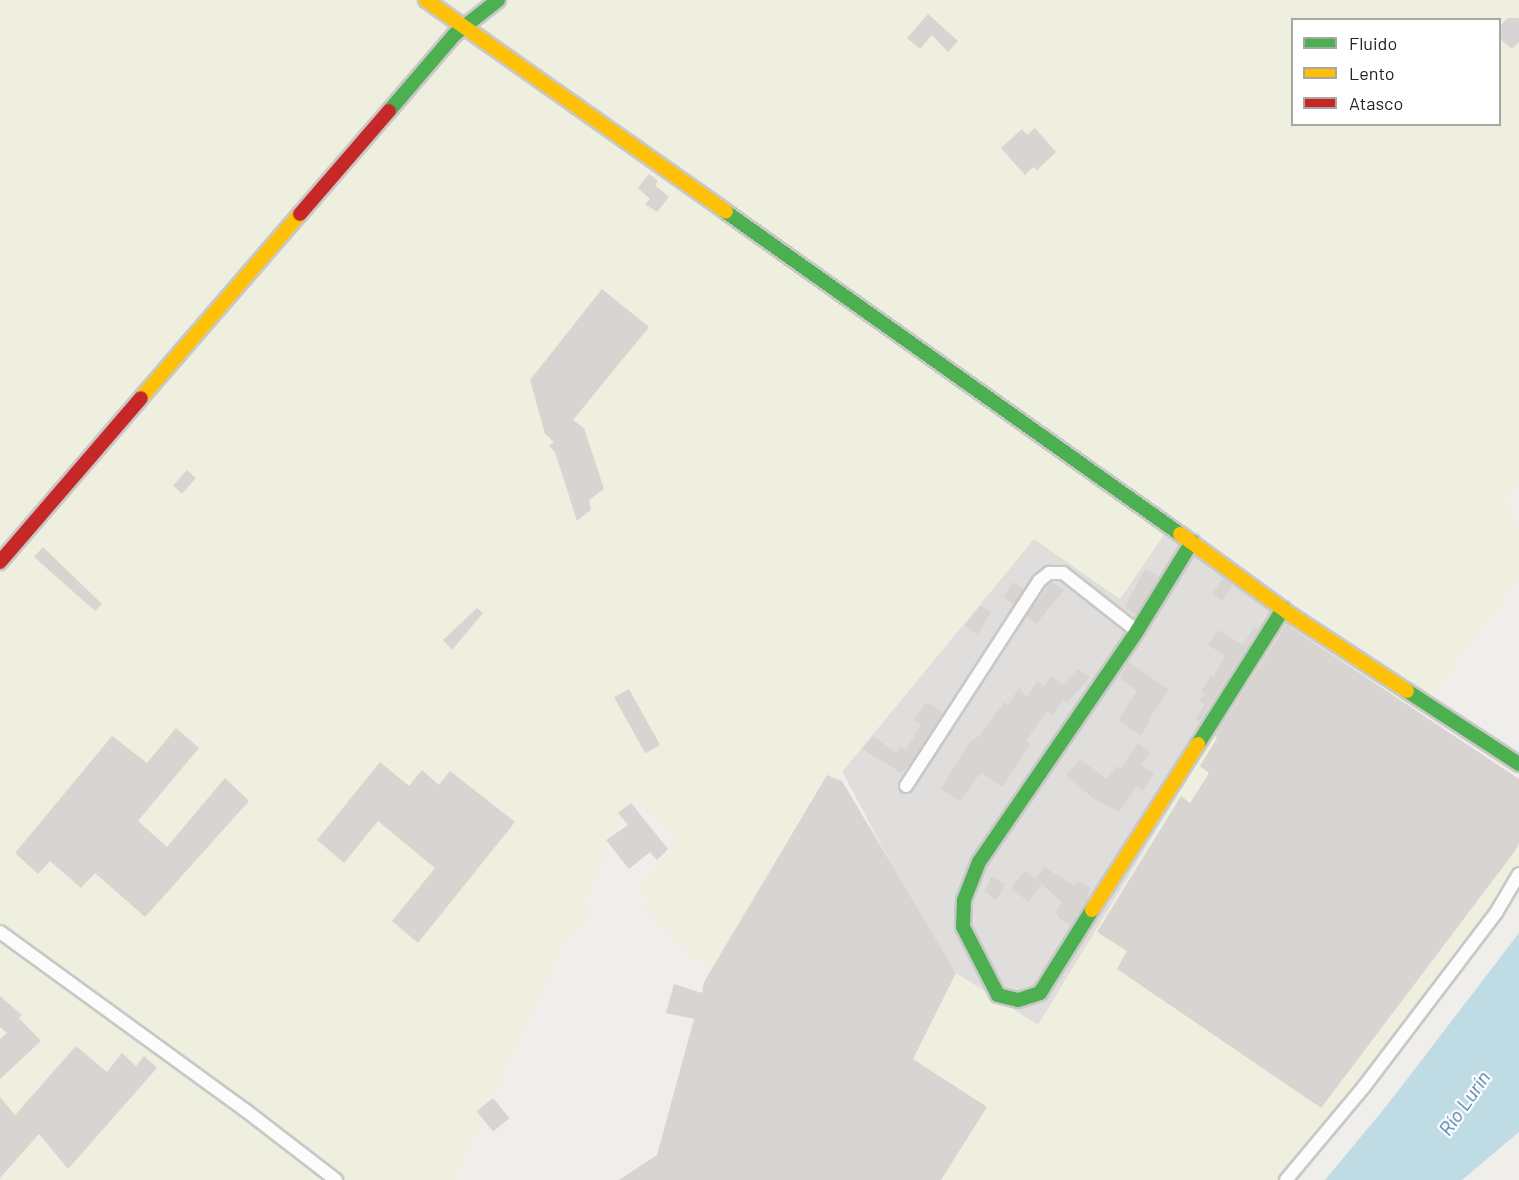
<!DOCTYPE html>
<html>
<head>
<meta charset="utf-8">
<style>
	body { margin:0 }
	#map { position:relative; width:1519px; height:1180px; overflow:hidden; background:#f0eeeb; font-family:Barlow,sans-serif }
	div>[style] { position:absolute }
	.residential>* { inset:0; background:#dfdedc }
	.farmland>* { inset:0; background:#efefdf }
	.water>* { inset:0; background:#bfdbe3 }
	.building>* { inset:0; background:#d7d4d2; transform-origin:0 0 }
	.roads { filter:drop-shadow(2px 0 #c9c8c7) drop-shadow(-2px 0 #c9c8c7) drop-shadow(0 2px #c9c8c7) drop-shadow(0 -2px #c9c8c7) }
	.street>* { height:12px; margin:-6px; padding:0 6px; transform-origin:6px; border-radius:6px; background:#fdfcfc }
	.fast>* { height:14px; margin:-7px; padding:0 7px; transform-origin:7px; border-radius:7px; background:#4caf50 }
	.slow>* { height:14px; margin:-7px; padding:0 7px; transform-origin:7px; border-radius:7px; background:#ffc107 }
	.jam>* { height:14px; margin:-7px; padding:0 7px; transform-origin:7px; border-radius:7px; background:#c62828 }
	span { translate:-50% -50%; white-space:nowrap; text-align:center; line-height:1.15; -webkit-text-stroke:4.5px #fff; paint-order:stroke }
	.water-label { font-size:20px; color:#4a7aab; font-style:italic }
	.legend { position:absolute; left:1291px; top:18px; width:210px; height:108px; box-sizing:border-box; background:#fff; border:2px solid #a7a7a7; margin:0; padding:8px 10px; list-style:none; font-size:18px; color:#222 }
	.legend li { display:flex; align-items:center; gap:12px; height:30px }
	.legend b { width:30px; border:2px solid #a7a7a7 }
</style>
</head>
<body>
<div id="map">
	<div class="residential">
		<i style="clip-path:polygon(1167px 530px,1288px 614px,1034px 1032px,952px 979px,842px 771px,1034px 538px,1120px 599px)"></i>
	</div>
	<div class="farmland">
		<i style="clip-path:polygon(evenodd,0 0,1519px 0,1519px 480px,1505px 500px,1519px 524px,1519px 578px,1431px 697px,912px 331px,902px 338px,1167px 530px,1120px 599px,1034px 539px,837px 778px,842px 781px,956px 973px,1038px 1025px,1288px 614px,1519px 786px,1519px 874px,1286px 1180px,619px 1180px,657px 1155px,704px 982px,711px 971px,703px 962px,700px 964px,643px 906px,648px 898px,638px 886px,679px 845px,633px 796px,583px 903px,594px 918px,565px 941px,454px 1180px,0 1180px,0 0,1292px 20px,1500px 20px,1500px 124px,1292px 124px,1292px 20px)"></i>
	</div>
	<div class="water">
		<i style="clip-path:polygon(1519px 933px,1519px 1132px,1462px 1180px,1325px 1180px,1388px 1104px)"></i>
	</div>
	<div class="building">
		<i style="clip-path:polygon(928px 14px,958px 41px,948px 52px,932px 35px,920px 49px,907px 38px)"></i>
		<i style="clip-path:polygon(1507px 18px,1519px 18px,1519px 42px,1512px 49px,1500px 39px,1500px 26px)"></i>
		<i style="clip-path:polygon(1035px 128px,1056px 152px,1037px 170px,1033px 167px,1025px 175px,1001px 148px,1022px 129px,1027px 135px)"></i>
		<i style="clip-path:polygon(649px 174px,658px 181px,655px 185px,669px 197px,657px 212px,645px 204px,650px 199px,638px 188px)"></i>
		<i style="clip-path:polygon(602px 289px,649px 327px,573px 420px,584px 428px,604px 489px,589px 500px,591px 510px,577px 521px,555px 452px,549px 446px,554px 442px,545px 434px,530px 380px)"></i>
		<i style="left:187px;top:470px;width:12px;height:21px;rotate:42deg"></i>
		<i style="clip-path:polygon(43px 547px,102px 604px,95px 611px,34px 557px)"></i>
		<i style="left:1145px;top:569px;width:15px;height:44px;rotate:28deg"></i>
		<i style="left:1223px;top:578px;width:12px;height:19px;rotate:35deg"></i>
		<i style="left:1013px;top:582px;width:13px;height:18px;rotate:32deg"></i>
		<i style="clip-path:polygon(1051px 582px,1064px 590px,1036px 624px,1026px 616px)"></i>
		<i style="clip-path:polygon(981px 605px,991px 612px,977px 635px,965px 625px)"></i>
		<i style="clip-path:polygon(477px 608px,483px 613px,452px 650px,443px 640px)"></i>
		<i style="clip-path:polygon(1286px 624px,1519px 779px,1519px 843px,1515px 851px,1321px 1108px,1117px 969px,1127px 951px,1097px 932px,1181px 796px,1190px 803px,1209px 773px,1200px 766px,1217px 738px,1215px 736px)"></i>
		<i style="clip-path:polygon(1254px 626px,1258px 629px,1199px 722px,1195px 719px,1205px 705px,1199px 701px,1205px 694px,1201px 691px,1211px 676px,1213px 678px,1225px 656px,1208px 645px,1218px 630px,1243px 645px)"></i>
		<i style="clip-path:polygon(1129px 662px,1169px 690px,1149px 719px,1150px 721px,1141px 736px,1118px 720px,1137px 691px,1119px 678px)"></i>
		<i style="clip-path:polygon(1078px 669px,1090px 677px,1067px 703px,1063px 699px,1053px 715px,1047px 711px,1026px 741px,1030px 744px,1002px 787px,981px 772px,960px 802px,941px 788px,970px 742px,980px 735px,1004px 702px,1008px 705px,1019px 688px,1027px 697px,1037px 681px,1044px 686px,1051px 676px,1062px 685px)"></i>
		<i style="left:629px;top:689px;width:64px;height:17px;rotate:61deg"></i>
		<i style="clip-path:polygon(927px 702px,943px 713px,911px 763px,901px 773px,862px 749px,873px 736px,896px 753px,900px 746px,906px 750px,921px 725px,914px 720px)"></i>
		<i style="clip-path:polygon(176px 728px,199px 748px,138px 821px,167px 847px,225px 778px,249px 801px,145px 917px,95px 873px,81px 888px,50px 861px,38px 874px,15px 853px,112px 736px,147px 763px)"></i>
		<i style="clip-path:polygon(1138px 743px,1150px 753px,1141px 765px,1154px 774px,1143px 790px,1137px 787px,1119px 812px,1094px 799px,1066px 776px,1080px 759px,1107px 779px,1116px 766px,1121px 769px)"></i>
		<i style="clip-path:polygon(380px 762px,409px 786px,422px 770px,439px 785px,450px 771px,515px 822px,418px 943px,392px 921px,435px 868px,378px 821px,344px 863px,317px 840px)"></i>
		<i style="clip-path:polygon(827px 775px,842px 781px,956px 973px,913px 1059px,987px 1107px,941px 1180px,619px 1180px,657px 1155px,694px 1019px,666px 1013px,674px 984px,702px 993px,704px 982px)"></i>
		<i style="clip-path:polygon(631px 803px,668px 849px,657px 860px,650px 852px,629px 869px,606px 840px,628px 825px,618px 813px)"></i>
		<i style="clip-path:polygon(1044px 867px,1073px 885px,1080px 881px,1090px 888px,1087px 899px,1070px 925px,1058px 917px,1056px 911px,1062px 903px,1036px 878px)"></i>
		<i style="left:1025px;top:871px;width:22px;height:22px;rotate:39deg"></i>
		<i style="clip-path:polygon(992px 876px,1005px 885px,996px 900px,984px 891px)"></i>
		<i style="clip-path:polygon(0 996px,22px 1015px,19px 1018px,41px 1041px,0 1079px,0 1039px,7px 1033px,0 1027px)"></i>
		<i style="clip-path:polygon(76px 1046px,107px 1072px,122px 1053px,136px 1066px,144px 1056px,157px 1068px,68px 1169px,39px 1134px,0 1178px,0 1097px,15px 1115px)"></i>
		<i style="left:493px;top:1098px;width:26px;height:21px;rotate:51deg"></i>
	</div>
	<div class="roads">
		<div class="street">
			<i style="left:906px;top:786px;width:244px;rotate:-57deg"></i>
			<i style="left:1039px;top:581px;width:13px;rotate:-39deg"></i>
			<i style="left:1049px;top:573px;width:14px"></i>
			<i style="left:1063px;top:573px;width:94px;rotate:38.1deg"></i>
			<i style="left:0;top:932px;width:303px;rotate:36deg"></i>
			<i style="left:245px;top:1110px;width:115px;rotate:37.6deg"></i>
			<i style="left:1286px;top:1180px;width:120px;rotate:-50.1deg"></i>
			<i style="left:1363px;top:1088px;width:220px;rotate:-52.8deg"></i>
			<i style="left:1496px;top:913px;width:45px;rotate:-59.5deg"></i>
		</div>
		<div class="fast">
			<i style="left:389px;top:111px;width:101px;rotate:-49.4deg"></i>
			<i style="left:455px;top:34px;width:55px;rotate:-38.3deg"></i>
			<i style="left:726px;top:212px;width:557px;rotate:35.35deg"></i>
			<i style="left:1407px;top:691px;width:134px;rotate:33.1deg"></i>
			<i style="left:1198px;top:744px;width:160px;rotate:-57.8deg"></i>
			<i style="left:1092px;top:910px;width:98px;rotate:122.1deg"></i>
			<i style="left:1040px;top:993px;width:23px;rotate:162deg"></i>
			<i style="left:1018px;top:1000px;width:21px;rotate:-166deg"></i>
			<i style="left:998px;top:995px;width:76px;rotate:-117.2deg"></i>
			<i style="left:963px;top:927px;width:27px;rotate:-88deg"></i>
			<i style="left:964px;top:900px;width:41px;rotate:-68.5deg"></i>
			<i style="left:979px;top:862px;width:280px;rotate:-55.6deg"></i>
			<i style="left:1137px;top:631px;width:105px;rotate:-58.3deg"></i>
		</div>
		<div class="slow">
			<i style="left:426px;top:0;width:367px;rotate:35.2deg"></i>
			<i style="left:141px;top:398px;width:243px;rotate:-49.2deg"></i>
			<i style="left:1180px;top:534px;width:141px;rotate:36.1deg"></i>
			<i style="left:1294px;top:617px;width:135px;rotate:33.2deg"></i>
			<i style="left:1092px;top:910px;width:197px;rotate:-57.4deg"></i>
		</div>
		<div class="jam">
			<i style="left:300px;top:214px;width:136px;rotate:-49.2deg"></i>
			<i style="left:0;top:562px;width:216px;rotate:-49.3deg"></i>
		</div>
	</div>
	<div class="water-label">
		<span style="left:1464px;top:1103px;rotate:-55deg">Río Lurín</span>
	</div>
	<ul class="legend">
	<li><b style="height:8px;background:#4caf50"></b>Fluido</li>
	<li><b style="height:8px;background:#ffc107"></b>Lento</li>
	<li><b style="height:8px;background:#c62828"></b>Atasco</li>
	</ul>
</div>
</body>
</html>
